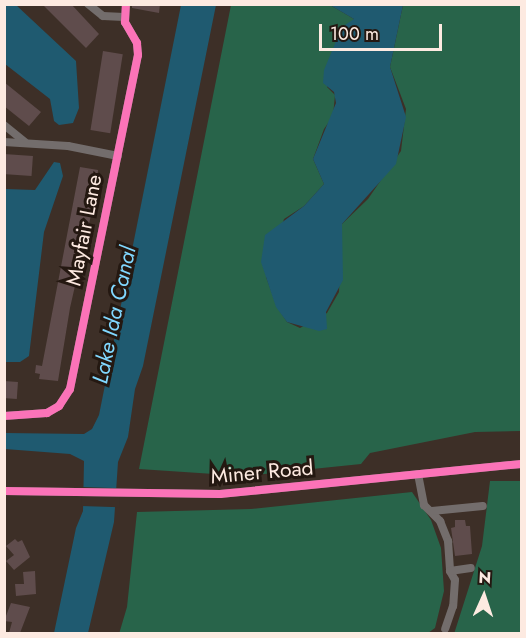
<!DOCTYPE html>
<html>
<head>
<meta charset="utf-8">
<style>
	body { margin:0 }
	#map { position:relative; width:526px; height:638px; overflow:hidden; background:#3d2f27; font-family:Jost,sans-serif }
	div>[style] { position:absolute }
	.green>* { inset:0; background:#28644a }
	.water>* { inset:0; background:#1f5a70 }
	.pier>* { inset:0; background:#3d2f27; transform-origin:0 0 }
	.building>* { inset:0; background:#5f4c4c; transform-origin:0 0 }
	.minor>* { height:8px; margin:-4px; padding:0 4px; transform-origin:4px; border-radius:4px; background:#736d6c }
	.cycleway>* { height:8px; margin:-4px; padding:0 4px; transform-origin:4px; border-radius:4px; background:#fb73b8 }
	span { translate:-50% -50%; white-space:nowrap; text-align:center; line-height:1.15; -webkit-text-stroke:6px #241811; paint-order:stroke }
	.street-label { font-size:21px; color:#fdeae1 }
	.water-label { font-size:22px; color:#81d8ff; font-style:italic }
	.frame { position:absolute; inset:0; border:6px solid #fdeae1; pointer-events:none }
	.north { position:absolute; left:454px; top:566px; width:60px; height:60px; -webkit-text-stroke:4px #241811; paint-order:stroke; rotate:3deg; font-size:16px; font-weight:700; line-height:24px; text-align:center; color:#fdeae1 }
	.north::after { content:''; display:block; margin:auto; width:21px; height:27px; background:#fdeae1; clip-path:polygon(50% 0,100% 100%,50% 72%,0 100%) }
	.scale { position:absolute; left:319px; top:24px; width:123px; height:27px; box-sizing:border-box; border:3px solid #fdeae1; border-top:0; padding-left:8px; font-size:18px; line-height:21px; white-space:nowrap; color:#fdeae1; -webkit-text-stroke:4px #241811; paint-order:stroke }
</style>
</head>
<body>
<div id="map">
	<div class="green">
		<i style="clip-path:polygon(231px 5px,330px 5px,354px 19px,327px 87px,335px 95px,333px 116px,324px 129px,313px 159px,324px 184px,304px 206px,284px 219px,266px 277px,277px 307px,287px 322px,300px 328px,327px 313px,339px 292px,342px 224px,368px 199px,401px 151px,406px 109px,390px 67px,403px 5px,521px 5px,521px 431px,475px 432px,370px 453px,361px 464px,244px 476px,139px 469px)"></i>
		<i style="clip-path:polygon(490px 481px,521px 481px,521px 633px,454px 634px,482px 546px)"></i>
		<i style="clip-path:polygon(412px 492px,431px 520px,441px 548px,444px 591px,435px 628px,428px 633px,119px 634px,127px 607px,137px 512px,251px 509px)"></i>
	</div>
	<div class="water">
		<i style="clip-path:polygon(4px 5px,16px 5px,76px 61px,79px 108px,73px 123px,59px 125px,54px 121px,50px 99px,5px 64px)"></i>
		<i style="clip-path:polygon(181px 5px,216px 5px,143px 366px,135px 389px,128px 437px,118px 462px,114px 522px,88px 633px,54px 633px,76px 528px,83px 511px,84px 461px,70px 454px,5px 449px,5px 433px,84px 434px,92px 429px,99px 415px)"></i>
		<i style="clip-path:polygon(330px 5px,403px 5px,390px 67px,406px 117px,396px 164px,342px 224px,343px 280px,326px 312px,327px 329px,319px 331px,287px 322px,276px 307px,261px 262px,265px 235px,304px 206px,324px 184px,313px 159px,336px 103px,334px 92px,323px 83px,324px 70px,342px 27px,354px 19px)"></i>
		<i style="clip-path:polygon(54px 162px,60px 163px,63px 176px,44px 232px,29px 356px,20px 362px,5px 362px,5px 189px,35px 190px)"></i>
	</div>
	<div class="pier">
		<i style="left:82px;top:487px;width:38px;height:19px;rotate:2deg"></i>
	</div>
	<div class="building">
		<i style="clip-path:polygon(42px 4px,71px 4px,99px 34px,86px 48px)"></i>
		<i style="clip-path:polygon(132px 4px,160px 4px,159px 13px,132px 8px)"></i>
		<i style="left:103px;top:51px;width:20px;height:80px;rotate:9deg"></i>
		<i style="clip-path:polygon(4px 82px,41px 112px,29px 126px,4px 106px)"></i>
		<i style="left:4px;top:154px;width:29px;height:20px;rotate:4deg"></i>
		<i style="clip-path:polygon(80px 167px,98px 170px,96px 193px,70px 308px,58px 381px,39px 379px,40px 374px,35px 373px,36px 365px,42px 366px)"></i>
		<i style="left:4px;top:381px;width:14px;height:17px;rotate:4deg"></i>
		<i style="clip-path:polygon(455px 520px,465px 520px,466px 526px,470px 526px,472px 554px,455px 556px,451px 528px,455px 527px)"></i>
		<i style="clip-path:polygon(15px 539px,18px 542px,22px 540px,30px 557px,14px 570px,6px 561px,14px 555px,6px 546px)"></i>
		<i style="clip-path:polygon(35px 571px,36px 594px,16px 596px,15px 584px,24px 584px,23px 572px)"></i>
		<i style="clip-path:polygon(11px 603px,30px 607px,20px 633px,9px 633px,12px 622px,4px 621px)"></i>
	</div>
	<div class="minor">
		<i style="left:88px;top:4px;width:19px;rotate:39deg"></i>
		<i style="left:103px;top:16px;width:21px;rotate:3deg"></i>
		<i style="left:4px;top:125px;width:27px;rotate:39deg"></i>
		<i style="left:4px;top:142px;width:64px;rotate:3.6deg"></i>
		<i style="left:68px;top:146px;width:51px;rotate:11.3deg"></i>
		<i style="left:4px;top:416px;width:43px;rotate:-4deg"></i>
		<i style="left:47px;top:413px;width:14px;rotate:-30deg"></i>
		<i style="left:59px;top:406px;width:20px;rotate:-57deg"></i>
		<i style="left:70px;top:389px;width:341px;rotate:-78.5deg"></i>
		<i style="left:138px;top:55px;width:12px;rotate:-95deg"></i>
		<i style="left:137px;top:43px;width:24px;rotate:-120deg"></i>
		<i style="left:125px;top:22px;width:18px;rotate:-87deg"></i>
		<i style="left:418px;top:474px;width:32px;rotate:79deg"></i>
		<i style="left:424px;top:505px;width:23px;rotate:45deg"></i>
		<i style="left:440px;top:521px;width:22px;rotate:68deg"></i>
		<i style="left:448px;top:541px;width:30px;rotate:86deg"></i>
		<i style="left:450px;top:571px;width:10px;rotate:61deg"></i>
		<i style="left:455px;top:580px;width:26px;rotate:94deg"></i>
		<i style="left:453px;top:606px;width:24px;rotate:109deg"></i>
		<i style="left:4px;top:491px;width:216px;rotate:0.8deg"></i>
		<i style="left:220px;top:494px;width:303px;rotate:-5.7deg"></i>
		<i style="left:432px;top:511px;width:51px;rotate:-5.6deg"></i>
		<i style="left:450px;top:571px;width:21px;rotate:-8deg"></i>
	</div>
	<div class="cycleway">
		<i style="left:4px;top:416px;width:43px;rotate:-4deg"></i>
		<i style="left:47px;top:413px;width:14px;rotate:-30deg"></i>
		<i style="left:59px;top:406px;width:20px;rotate:-57deg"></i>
		<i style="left:70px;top:389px;width:341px;rotate:-78.5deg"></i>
		<i style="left:138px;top:55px;width:12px;rotate:-95deg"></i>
		<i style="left:137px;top:43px;width:24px;rotate:-120deg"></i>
		<i style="left:125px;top:22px;width:18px;rotate:-87deg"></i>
		<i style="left:4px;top:491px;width:216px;rotate:0.8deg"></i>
		<i style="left:220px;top:494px;width:303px;rotate:-5.7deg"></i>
	</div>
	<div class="street-label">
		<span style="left:84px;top:230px;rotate:-79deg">Mayfair Lane</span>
		<span style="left:262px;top:472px;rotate:-5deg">Miner Road</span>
	</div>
	<div class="water-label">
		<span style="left:114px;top:315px;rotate:-78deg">Lake Ida Canal</span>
	</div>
	<div class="frame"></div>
	<div class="north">N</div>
	<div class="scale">100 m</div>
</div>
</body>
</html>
